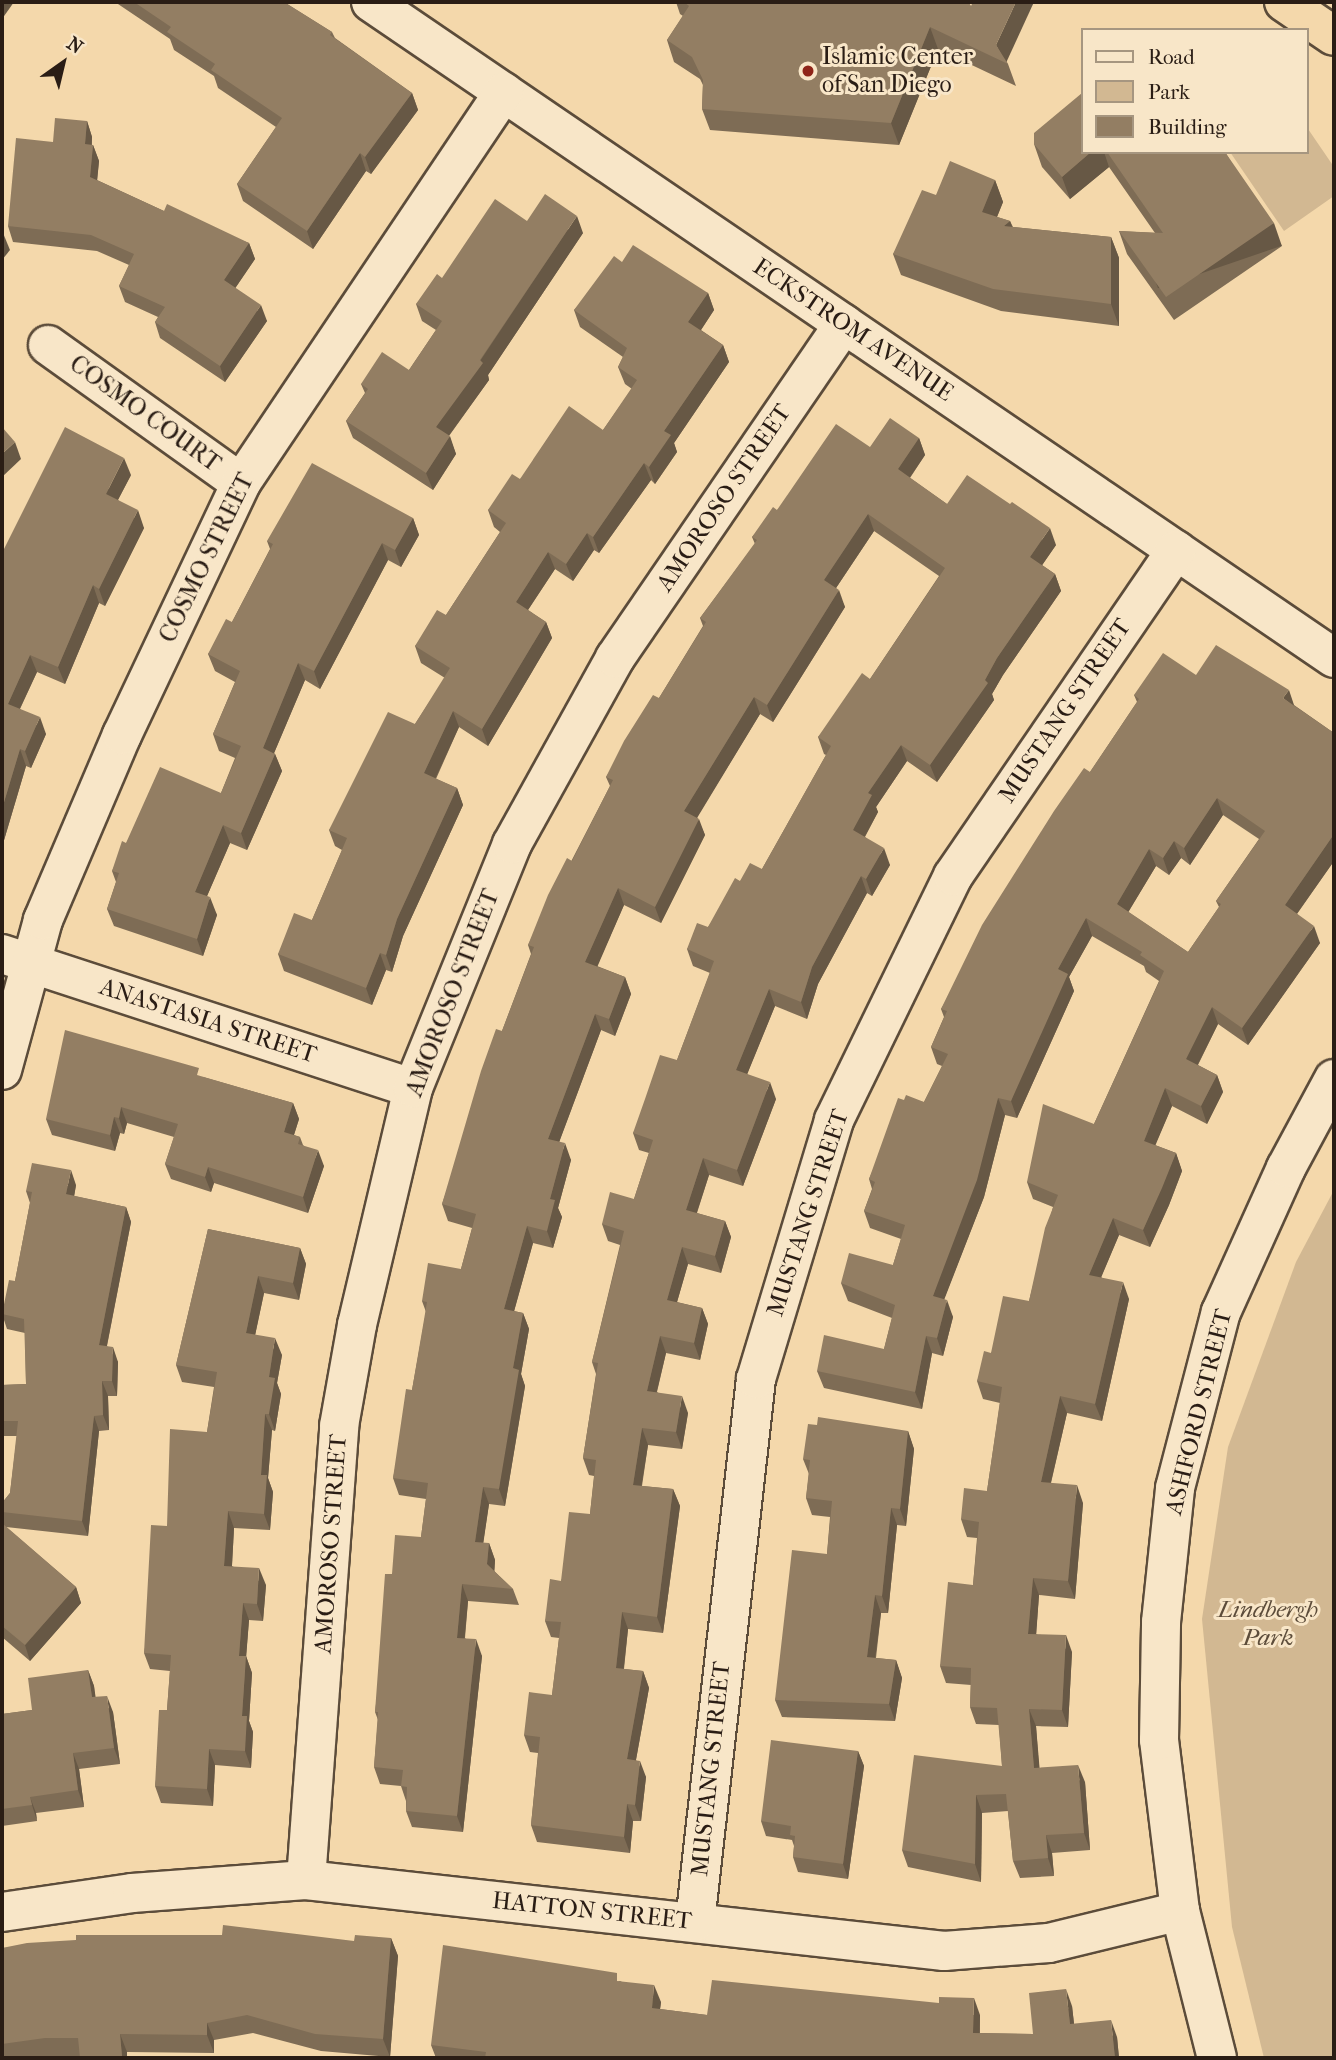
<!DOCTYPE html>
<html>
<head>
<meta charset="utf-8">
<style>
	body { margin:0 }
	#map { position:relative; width:1336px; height:2060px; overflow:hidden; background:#f4d8ab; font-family:"IM FELL French Canon",serif }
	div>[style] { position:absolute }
	.green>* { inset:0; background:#d2b892 }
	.roads { filter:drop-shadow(2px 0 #5c4c3a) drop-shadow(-2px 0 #5c4c3a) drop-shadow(0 2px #5c4c3a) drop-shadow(0 -2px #5c4c3a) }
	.minor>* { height:38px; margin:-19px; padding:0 19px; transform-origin:19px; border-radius:19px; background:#f8e6c8 }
	.highway>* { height:38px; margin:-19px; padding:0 19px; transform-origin:19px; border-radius:19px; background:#f4d8ab }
	.wall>* { inset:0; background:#7e6c55 }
	.shaded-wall>* { inset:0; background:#675845; transform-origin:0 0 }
	.building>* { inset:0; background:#937e63 }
	.dots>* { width:19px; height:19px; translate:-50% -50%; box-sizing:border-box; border:4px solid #f8e6c8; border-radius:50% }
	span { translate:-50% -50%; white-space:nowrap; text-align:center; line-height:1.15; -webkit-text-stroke:6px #f8e6c8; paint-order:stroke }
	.poi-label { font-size:24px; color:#2a1d15 }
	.left { translate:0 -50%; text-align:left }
	.street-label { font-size:24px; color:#2a1d15 }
	.park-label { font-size:24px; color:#5c4c3a; font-style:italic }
	.frame { position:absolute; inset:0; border:4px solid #2a1d15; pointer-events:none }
	.legend { position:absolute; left:1081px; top:28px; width:228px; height:126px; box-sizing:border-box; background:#f8e6c8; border:2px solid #a69680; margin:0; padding:9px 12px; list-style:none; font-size:21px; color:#2a1d15 }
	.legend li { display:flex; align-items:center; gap:14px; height:35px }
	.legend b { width:35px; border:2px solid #a69680 }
	.north { position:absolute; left:28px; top:28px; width:70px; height:70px; -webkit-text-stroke:5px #f8e6c8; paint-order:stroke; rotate:34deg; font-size:19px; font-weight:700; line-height:28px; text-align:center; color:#2a1d15 }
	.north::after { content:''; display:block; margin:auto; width:24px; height:32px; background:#2a1d15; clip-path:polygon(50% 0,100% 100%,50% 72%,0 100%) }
</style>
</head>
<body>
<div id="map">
	<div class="green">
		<i style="clip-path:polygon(1306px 126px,1334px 167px,1334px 196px,1284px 231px,1230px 152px,1306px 152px)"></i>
		<i style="clip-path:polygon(1334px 1190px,1334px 2058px,1264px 2058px,1232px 1927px,1202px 1619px,1228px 1447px,1296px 1262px)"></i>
	</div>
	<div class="roads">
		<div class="minor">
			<i style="left:371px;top:2px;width:1165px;rotate:34.26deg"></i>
			<i style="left:48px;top:345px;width:237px;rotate:35.6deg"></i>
			<i style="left:2px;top:954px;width:432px;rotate:18.1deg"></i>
			<i style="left:2px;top:1070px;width:156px;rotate:-74.7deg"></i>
			<i style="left:43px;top:920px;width:201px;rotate:-66.9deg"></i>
			<i style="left:122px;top:735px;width:279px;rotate:-64.7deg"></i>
			<i style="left:241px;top:483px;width:471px;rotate:-56.1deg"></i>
			<i style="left:306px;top:1880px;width:455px;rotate:-85.8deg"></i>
			<i style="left:339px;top:1426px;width:103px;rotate:-79.9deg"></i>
			<i style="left:357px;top:1325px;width:244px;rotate:-76.7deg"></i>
			<i style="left:413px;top:1088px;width:263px;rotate:-67.9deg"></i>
			<i style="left:512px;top:844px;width:213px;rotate:-61deg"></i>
			<i style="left:615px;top:658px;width:405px;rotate:-55.6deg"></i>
			<i style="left:2px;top:1912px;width:131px;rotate:-8.3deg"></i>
			<i style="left:132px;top:1893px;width:174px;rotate:-4.3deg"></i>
			<i style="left:306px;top:1880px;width:642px;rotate:6.35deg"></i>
			<i style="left:944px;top:1951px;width:105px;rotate:-4.4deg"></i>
			<i style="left:1049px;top:1943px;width:135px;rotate:-13.7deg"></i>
			<i style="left:695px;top:1922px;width:546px;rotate:-83.59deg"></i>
			<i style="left:756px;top:1379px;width:270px;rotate:-73.2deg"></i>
			<i style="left:834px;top:1120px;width:271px;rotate:-64deg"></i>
			<i style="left:953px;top:876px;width:395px;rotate:-55.6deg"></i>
			<i style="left:1217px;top:2058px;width:152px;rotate:-104.1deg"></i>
			<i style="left:1180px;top:1911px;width:172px;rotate:-97deg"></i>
			<i style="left:1159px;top:1740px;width:118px;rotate:-89deg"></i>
			<i style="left:1161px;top:1622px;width:135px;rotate:-84deg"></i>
			<i style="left:1175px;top:1488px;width:182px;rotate:-75.4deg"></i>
			<i style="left:1221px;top:1312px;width:158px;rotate:-65.7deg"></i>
			<i style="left:1286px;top:1168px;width:101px;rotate:-61.7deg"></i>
		</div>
		<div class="highway">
			<i style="left:1284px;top:2px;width:60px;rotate:34.2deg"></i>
		</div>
	</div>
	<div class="wall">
		<i style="clip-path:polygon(115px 2px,284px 2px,332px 32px,335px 38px,412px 93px,418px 110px,371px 174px,366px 171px,313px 249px,243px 201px,237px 184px,276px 127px,218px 88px,214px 76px,174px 50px,170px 39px)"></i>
		<i style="clip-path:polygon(676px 2px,968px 2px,1008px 64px,1016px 86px,938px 49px,899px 145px,710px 130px,702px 109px,703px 85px,700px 79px,674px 62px,667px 40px,683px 16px,680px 14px)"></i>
		<i style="clip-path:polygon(87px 121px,92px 137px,92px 145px,93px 145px,99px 161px,97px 180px,164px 211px,249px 243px,255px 259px,235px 288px,267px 321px,225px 382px,160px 338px,155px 322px,158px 317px,125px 302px,119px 286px,129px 265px,97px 251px,13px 242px,8px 226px,53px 142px)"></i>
		<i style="clip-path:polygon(1034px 144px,1082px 152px,1225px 152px,1282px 246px,1174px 320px,1127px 254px,1119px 231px,1155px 233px,1109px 167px,1070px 199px,1042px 167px)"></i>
		<i style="clip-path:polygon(995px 180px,1003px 202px,997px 217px,1010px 221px,1013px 227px,1111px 237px,1119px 258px,1119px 326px,1001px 311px,901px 275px,893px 254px,936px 195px)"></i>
		<i style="clip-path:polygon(527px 221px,583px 233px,488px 375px,489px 380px,449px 436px,456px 454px,433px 490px,353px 438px,346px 421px,365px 393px,361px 384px,409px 370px,436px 330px,422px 321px,416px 304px)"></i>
		<i style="clip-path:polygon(622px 262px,708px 293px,714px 310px,701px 330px,723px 345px,729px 362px,674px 443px,677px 452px,655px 484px,651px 480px,599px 553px,594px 550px,573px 581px,555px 569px,528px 610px,546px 622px,552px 638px,488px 746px,459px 727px,436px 779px,457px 788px,463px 805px,403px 936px,392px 972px,386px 970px,372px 1005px,284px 971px,278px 954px,312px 920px,342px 850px,335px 846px,329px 830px,415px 724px,445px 678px,421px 663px,415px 646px,446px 615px,500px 532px,494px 527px,488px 510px,520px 479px,603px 430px,632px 389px,625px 384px,618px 367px,623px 357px,580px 327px,574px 310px)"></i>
		<i style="clip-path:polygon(919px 438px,925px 455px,910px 478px,947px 504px,1056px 545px,1042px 565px,1055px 574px,1061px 591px,1003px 675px,992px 694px,994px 700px,937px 782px,907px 761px,876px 807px,878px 812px,865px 837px,890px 865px,872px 896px,867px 893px,818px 984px,807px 1019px,775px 1006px,747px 1074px,776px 1099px,743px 1186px,709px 1175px,697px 1213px,725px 1221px,731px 1237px,721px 1273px,688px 1264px,677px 1302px,702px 1308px,708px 1324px,700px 1360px,666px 1353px,657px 1392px,688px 1413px,682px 1449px,648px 1445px,642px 1486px,673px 1489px,680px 1506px,663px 1633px,628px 1629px,624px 1669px,643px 1671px,649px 1688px,636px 1760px,646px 1777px,641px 1821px,633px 1821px,630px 1853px,537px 1842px,531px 1825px,538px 1753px,530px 1752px,524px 1735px,552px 1695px,559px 1638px,551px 1637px,545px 1621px,561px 1581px,590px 1514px,594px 1476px,589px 1475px,583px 1458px,596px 1374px,592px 1362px,620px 1245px,608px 1241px,602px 1224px,634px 1199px,649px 1153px,639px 1150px,633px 1133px,677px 1060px,710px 973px,693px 966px,687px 949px,708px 927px,740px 881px,762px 869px,826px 755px,824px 754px,818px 737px,870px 679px,939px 576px,874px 531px,836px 588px,845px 607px,773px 722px,760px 714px,697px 817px,705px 835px,661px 923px,624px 905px,597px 966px,625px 977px,631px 994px,615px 1036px,601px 1030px,559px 1142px,571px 1160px,558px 1208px,562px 1217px,553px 1248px,533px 1243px,514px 1311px,523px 1313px,529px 1329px,521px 1374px,525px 1386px,505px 1506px,489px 1504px,483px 1543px,489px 1543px,495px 1560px,494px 1571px,513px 1589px,519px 1605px,468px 1601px,465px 1638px,482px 1656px,463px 1832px,412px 1827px,406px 1811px,406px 1801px,401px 1786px,380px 1784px,374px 1767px,378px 1720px,375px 1712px,392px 1574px,421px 1537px,426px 1499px,399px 1495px,393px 1478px,412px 1390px,426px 1312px,422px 1301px,461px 1269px,472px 1228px,448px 1221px,442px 1204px,502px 1031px,531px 954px,528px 945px,610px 786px,606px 777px,659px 698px,703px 626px,700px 618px,755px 544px,752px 537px,777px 510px,870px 447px)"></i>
		<i style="clip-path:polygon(131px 475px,118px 500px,144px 528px,105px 606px,99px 603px,65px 684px,37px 672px,20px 709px,46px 734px,31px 768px,26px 766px,2px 847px,2px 553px)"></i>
		<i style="clip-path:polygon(413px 518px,419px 535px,401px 567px,388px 560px,320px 689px,305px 680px,274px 753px,275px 754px,282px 771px,247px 850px,230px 843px,207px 896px,217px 915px,203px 956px,114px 926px,107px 909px,116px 882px,112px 871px,126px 843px,221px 793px,235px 758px,219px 751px,213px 734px,235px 682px,215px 671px,208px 654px,232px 622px,270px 549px,267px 541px)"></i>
		<i style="clip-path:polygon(evenodd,1196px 675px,1294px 705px,1334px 733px,1334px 861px,1297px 914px,1320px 943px,1248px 1045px,1218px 1024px,1198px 1065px,1217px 1075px,1223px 1092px,1207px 1124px,1172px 1106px,1155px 1145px,1176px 1153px,1182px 1171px,1169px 1205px,1150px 1247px,1119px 1235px,1101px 1277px,1129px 1299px,1102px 1421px,1067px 1413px,1051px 1483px,1083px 1503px,1075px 1599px,1039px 1595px,1036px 1634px,1072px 1652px,1068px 1727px,1036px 1726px,1039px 1768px,1085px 1782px,1090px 1850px,1052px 1853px,1054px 1876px,1020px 1878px,1013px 1861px,1008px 1811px,982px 1813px,981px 1882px,908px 1867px,902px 1850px,1002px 1766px,999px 1725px,976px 1724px,970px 1707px,971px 1685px,946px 1683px,940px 1666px,973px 1585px,977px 1538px,967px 1537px,961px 1519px,987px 1491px,1000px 1403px,983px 1399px,977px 1381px,991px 1353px,1029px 1301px,1053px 1207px,1033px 1199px,1027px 1182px,1094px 1124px,1159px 981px,1146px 972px,1144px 966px,1092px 936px,1069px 977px,1074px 991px,1017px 1118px,1005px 1115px,984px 1197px,944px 1299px,953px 1317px,943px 1356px,932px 1353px,922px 1409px,824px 1388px,817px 1371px,884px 1349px,892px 1318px,848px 1301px,841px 1283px,893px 1265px,901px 1239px,870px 1228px,864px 1211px,872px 1189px,869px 1179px,904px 1100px,924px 1102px,942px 1066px,937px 1064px,931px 1047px,944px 1017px,941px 1009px,1090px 772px,1137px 702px,1134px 695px,1196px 675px,1223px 815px,1259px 839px,1216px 901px,1219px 907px,1188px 952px,1128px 912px,1156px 866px,1169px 875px,1181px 858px,1190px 865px,1223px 815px)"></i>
		<i style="clip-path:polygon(203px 1077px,293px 1103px,299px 1119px,294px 1135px,300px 1137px,303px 1145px,324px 1166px,308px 1213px,214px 1183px,211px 1192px,171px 1179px,165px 1164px,174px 1137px,127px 1123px,124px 1134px,120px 1133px,115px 1151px,52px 1135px,46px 1119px)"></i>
		<i style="clip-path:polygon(76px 1185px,74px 1196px,126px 1207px,131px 1222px,107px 1346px,118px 1362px,117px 1396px,108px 1396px,109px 1430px,99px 1431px,88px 1536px,6px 1527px,76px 1587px,81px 1603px,30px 1661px,2px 1637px,2px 1503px,10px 1493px,17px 1436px,2px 1436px,2px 1385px,26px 1384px,25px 1333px,7px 1329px,2px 1314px,15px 1281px,30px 1203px,26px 1191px)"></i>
		<i style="clip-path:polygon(208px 1229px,300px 1248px,306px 1264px,299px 1300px,264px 1293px,255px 1335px,282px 1355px,277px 1383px,281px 1394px,275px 1431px,272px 1430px,268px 1478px,273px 1492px,270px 1530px,234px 1528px,232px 1566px,266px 1585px,263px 1621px,249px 1620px,246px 1656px,252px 1673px,249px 1721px,253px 1732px,251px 1768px,215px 1765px,213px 1806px,161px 1803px,155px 1786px,167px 1710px,170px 1671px,150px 1669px,144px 1653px,167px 1526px,207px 1432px,214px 1387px,182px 1382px,176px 1365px)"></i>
		<i style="clip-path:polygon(908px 1431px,914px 1449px,906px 1526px,897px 1525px,888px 1613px,881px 1613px,876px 1658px,896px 1660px,902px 1678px,895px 1721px,782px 1717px,775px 1700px,827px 1554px,830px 1517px,812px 1515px,806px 1498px,809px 1474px,803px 1459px)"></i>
		<i style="clip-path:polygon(88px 1670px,94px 1686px,95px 1697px,113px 1712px,120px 1764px,79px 1769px,84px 1807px,36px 1813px,37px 1821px,2px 1826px,2px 1714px,32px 1710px)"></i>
		<i style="clip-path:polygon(858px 1751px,864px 1766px,848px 1879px,798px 1872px,793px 1857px,794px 1846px,792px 1840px,766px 1836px,761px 1821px)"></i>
		<i style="clip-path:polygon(391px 1938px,398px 1956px,390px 2057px,321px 2051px,253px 2033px,214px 2040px,214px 2053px,127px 2052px,127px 2058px,80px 2058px,80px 2056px,51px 2056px,32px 2058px,2px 2058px,2px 1948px,354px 1941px)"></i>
		<i style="clip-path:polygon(620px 1981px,661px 2002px,660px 2009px,707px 2015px,980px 2015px,980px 2033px,1033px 2034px,1072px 2006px,1074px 2024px,1117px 2037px,1119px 2058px,436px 2058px,431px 2045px)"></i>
	</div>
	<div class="shaded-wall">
		<i style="clip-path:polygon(2px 2px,14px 2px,2px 19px)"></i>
		<i style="clip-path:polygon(1016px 2px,1034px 2px,1006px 63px,996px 45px)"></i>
		<i style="clip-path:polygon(930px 27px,938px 49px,899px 145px,891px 123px)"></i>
		<i style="clip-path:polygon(412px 93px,418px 110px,371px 174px,365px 157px)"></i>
		<i style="clip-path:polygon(87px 121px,92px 137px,90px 160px,85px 144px)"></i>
		<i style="clip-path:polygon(93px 145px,99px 161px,96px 192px,90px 177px)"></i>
		<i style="clip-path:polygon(1091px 152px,1104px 152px,1109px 167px,1070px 199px,1062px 177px)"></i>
		<i style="clip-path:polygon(360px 153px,366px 171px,313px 249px,307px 231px)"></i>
		<i style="clip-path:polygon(995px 180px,1003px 202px,990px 234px,982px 212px)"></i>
		<i style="clip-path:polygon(577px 216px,583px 233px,488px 375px,489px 380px,442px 445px,436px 427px)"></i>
		<i style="clip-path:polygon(1010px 221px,1018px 243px,1004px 226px)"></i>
		<i style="left:1274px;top:223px;width:24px;height:131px;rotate:71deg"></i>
		<i style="clip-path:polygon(3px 233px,10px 250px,2px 260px,2px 235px)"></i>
		<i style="clip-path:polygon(1111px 237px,1119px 258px,1119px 326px,1111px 304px)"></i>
		<i style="clip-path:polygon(249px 243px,255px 259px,230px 296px,224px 280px)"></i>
		<i style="clip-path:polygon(708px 293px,714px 310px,695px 339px,688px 322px)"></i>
		<i style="clip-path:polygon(261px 305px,267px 321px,225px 382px,220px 366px)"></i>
		<i style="clip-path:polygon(723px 345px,729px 362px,674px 443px,677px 452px,655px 484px,649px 467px,664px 431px)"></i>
		<i style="clip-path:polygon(450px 436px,456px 454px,433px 490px,426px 473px)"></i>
		<i style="clip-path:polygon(919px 438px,925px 455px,904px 486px,898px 469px)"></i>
		<i style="clip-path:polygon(15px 442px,21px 459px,2px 477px,2px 454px)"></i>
		<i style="clip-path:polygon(124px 458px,131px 475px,112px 511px,106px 494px)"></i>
		<i style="clip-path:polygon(644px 463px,651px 480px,599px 553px,593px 537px)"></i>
		<i style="clip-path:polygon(138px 510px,144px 528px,105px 606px,99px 589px)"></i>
		<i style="clip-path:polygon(868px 514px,874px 531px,830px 597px,824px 580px)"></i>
		<i style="clip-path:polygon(413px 518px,419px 535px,401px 567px,395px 550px)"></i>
		<i style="clip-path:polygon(1050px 528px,1056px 545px,1036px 574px,1030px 557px)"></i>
		<i style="clip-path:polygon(587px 533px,594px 550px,573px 581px,566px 564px)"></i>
		<i style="clip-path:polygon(382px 543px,388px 560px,320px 689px,314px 671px)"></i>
		<i style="clip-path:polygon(548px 552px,555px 569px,522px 619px,516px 602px)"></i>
		<i style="clip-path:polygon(1055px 574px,1061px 591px,1003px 675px,992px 694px,994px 700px,937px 782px,930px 765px,985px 680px,997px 658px)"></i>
		<i style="clip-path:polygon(93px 585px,99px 603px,65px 684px,58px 667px)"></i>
		<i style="clip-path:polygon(839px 590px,845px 607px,773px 722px,767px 705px)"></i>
		<i style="clip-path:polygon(546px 622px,552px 638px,488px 746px,482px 729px)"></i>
		<i style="clip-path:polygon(30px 655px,37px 672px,14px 721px,8px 704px)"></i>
		<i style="clip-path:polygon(298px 663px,305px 680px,269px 765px,263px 748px)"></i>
		<i style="clip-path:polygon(1289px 690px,1295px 708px,1283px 698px)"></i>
		<i style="clip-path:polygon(754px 697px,760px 714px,691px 828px,684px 811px)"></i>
		<i style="clip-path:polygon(453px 711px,459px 727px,430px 790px,424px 773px)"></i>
		<i style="clip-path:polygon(40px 717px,46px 734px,31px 768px,25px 751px)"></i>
		<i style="clip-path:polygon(901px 745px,907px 761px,876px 807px,878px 812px,859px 847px,853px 830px,868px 793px)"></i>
		<i style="clip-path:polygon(20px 749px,26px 766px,2px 847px,2px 809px)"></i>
		<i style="clip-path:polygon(275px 754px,282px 771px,247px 850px,241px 833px)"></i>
		<i style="clip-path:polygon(457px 788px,463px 805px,403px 936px,392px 972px,386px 955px,397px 919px)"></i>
		<i style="clip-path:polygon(1217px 798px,1223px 815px,1190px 865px,1184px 848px)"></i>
		<i style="clip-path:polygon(699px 819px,705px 835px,661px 923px,655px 907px)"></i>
		<i style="clip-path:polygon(223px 825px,230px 843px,201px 910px,195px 892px)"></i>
		<i style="clip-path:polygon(1332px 837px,1334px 843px,1334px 861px,1291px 922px,1285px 905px)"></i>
		<i style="clip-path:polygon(1174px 841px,1181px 858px,1169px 875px,1163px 858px)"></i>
		<i style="clip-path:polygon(884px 848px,890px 865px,872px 896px,866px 879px)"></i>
		<i style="clip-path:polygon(1149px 849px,1156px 866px,1123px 921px,1117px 904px)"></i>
		<i style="clip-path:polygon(861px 876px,867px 893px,818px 984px,807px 1019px,801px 1002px,812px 967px)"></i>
		<i style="clip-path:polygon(618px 888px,624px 905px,592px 979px,585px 962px)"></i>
		<i style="clip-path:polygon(210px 897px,217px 915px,203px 956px,197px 939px)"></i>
		<i style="clip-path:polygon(1086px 918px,1092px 936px,1069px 977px,1074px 991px,1017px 1118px,1011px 1101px,1058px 969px)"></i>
		<i style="clip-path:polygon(1314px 926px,1320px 943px,1248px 1045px,1242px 1028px)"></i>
		<i style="clip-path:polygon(380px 953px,386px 970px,372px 1005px,366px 988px)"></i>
		<i style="clip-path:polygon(625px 977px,631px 994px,615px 1036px,609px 1019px)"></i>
		<i style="clip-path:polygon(769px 989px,775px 1006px,742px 1087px,736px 1070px)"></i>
		<i style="clip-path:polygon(1212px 1007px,1218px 1024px,1192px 1076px,1186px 1059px)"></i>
		<i style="clip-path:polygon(595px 1014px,601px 1030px,554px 1156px,548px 1139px)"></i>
		<i style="clip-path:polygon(1217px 1075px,1223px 1092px,1207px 1124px,1201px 1106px)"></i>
		<i style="clip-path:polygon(770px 1082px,776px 1099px,743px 1186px,737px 1170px)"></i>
		<i style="clip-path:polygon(1165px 1088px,1172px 1106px,1150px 1158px,1144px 1141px)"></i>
		<i style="clip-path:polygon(998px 1098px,1005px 1115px,984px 1197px,939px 1313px,933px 1296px)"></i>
		<i style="clip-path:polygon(293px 1103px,299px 1119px,290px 1147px,284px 1132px)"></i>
		<i style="clip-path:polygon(121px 1107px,127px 1123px,124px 1134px,119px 1118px)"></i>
		<i style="clip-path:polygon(114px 1117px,120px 1133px,115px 1151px,110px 1135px)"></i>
		<i style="clip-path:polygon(565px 1143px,571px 1160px,558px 1208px,562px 1217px,553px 1248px,547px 1231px,550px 1199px)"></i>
		<i style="clip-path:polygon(318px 1150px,324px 1166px,308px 1213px,303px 1197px)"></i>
		<i style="clip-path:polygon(1176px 1153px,1182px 1171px,1169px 1205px,1150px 1247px,1143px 1230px)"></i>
		<i style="clip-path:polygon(703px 1158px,709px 1175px,692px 1227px,686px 1210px)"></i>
		<i style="clip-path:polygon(208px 1167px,214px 1183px,211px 1192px,205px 1177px)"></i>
		<i style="clip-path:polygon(71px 1170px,76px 1185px,72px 1209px,66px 1194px)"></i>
		<i style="clip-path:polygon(126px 1207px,131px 1222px,104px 1360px,99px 1345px)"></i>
		<i style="clip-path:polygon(1113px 1218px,1119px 1235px,1095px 1292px,1089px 1275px)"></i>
		<i style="clip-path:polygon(725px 1221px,731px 1237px,721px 1273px,715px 1256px)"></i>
		<i style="clip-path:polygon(527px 1226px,533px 1243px,510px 1326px,504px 1309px)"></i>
		<i style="clip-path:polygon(682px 1247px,688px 1264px,673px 1316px,667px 1300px)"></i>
		<i style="clip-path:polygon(300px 1248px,306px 1264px,299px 1300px,293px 1283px)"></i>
		<i style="clip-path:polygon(258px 1276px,264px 1293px,252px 1350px,246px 1333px)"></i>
		<i style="clip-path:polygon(1123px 1282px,1129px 1299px,1102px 1421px,1095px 1404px)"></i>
		<i style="clip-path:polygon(947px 1300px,953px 1317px,943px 1356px,937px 1338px)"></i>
		<i style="clip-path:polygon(702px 1308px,708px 1324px,700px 1360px,694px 1343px)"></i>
		<i style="clip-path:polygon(523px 1313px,529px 1329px,521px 1374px,525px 1386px,505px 1506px,499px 1489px,513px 1368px)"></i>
		<i style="clip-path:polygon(660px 1336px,666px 1353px,653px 1407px,647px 1391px)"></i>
		<i style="clip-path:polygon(926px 1336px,932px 1353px,922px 1409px,915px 1392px)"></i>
		<i style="clip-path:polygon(275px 1338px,282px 1355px,277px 1383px,281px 1394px,275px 1431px,269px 1414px,269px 1377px)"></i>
		<i style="clip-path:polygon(113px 1347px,118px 1362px,117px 1396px,112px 1381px)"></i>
		<i style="clip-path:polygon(102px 1381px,108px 1396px,109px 1430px,103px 1415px)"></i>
		<i style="clip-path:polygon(682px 1396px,688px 1413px,682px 1449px,676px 1432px)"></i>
		<i style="clip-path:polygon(1060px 1396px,1067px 1413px,1047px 1499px,1041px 1482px)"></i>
		<i style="clip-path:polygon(265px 1414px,272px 1430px,268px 1478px,273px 1492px,270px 1530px,264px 1514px,261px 1475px)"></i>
		<i style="clip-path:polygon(94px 1416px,99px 1431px,88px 1536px,82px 1521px)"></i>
		<i style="clip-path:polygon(642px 1428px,648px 1445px,639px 1501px,633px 1485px)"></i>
		<i style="clip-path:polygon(908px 1431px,914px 1449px,906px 1526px,900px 1509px)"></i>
		<i style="clip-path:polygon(1077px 1485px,1083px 1503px,1075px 1599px,1068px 1581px)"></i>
		<i style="clip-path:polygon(483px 1487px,489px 1504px,481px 1559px,475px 1542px)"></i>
		<i style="clip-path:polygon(673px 1489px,680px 1506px,663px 1633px,657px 1617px)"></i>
		<i style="clip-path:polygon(891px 1508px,897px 1525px,888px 1613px,882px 1596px)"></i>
		<i style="clip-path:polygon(228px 1511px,234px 1528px,231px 1582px,224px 1566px)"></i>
		<i style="clip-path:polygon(489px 1543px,495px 1560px,494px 1581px,487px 1564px)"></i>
		<i style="clip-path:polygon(259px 1568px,266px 1585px,263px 1621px,257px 1604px)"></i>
		<i style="clip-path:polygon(1033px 1578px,1039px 1595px,1035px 1651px,1028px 1634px)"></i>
		<i style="clip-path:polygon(462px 1584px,468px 1601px,463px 1655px,457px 1638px)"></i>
		<i style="clip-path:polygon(76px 1587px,81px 1603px,30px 1661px,25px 1645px)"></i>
		<i style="clip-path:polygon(875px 1595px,881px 1613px,873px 1675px,867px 1657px)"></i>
		<i style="clip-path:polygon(243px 1603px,249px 1620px,245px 1672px,239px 1656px)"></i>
		<i style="clip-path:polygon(622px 1612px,628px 1629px,622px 1684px,616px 1668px)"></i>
		<i style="clip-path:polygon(1066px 1635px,1072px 1652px,1068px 1727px,1062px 1710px)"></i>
		<i style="clip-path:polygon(476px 1639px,482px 1656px,463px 1832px,457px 1816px)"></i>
		<i style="clip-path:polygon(246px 1656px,252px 1673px,249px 1721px,253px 1732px,251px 1768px,245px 1751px,242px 1716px)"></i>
		<i style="clip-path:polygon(896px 1660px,902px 1678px,895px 1721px,889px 1704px)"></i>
		<i style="clip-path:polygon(88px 1670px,94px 1686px,98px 1714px,92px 1697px)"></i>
		<i style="clip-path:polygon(643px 1671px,649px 1688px,633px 1776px,627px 1759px)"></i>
		<i style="clip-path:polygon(107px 1696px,113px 1712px,120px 1764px,114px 1748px)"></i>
		<i style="clip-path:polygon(1029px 1709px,1036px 1726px,1041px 1785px,1034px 1768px)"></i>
		<i style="clip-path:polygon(209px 1749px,215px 1765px,213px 1806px,207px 1789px)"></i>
		<i style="clip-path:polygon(858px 1751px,864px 1766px,848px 1879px,843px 1864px)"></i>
		<i style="clip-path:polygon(73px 1753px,79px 1769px,84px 1807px,78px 1790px)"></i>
		<i style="clip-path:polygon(640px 1761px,646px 1777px,641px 1821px,635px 1805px)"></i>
		<i style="clip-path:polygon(1078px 1765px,1085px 1782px,1090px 1850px,1084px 1833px)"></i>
		<i style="clip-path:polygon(976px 1795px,982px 1813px,981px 1882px,975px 1864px)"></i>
		<i style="clip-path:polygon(30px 1797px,36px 1813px,37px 1821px,32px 1805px)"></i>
		<i style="clip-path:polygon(627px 1804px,633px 1821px,630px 1853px,624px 1837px)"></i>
		<i style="clip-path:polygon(1046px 1835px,1052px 1853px,1054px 1876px,1048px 1858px)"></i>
		<i style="clip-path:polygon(391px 1938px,398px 1956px,390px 2057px,383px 2039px)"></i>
		<i style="clip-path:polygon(654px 1985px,661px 2002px,658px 2025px,652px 2008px)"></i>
		<i style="clip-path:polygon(1066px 1989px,1072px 2006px,1076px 2041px,1070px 2024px)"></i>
		<i style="clip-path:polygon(974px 1998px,980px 2015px,979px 2050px,973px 2033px)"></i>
		<i style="clip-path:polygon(1111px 2020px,1117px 2037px,1119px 2058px,1115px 2058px)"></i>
		<i style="clip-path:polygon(207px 2023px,214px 2040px,214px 2053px,207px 2035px)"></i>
		<i style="clip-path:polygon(120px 2034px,127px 2052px,127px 2058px,123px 2058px,122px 2056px)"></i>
	</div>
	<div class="building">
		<i style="clip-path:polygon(134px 2px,284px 2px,332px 32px,330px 35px,412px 93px,365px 157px,360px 153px,307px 231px,237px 184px,282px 118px,211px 70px,215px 64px,167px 32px,171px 27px)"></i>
		<i style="clip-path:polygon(684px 2px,968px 2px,971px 6px,973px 2px,1016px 2px,996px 45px,1008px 64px,930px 27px,891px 123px,702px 109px,703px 80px,692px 57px,667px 40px,689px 6px)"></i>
		<i style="clip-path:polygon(1082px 93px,1082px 152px,1091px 152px,1062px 177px,1034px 144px,1034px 133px)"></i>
		<i style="clip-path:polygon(55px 118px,87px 121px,85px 144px,93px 145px,90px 177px,164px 211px,167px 204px,249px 243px,224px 280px,261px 305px,220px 366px,155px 322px,165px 307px,119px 286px,134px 254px,91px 235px,8px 226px,16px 138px,53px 142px)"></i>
		<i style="clip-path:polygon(1107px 152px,1225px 152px,1274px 223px,1166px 297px,1119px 231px,1163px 233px)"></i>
		<i style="clip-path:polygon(950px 161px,995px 180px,982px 212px,1010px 221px,1004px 226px,1111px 237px,1111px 304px,993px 289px,893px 254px,922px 190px,936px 195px)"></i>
		<i style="clip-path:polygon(545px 194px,577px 216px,480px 360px,483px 363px,436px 427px,450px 436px,426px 473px,346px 421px,368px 389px,361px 384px,382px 352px,409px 370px,442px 321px,416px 304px,437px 274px,442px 278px,495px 199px,527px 221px)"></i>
		<i style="clip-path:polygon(633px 245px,708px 293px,688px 322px,723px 345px,664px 431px,671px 435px,649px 467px,644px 463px,593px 537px,587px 533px,566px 564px,548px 552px,516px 602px,546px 622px,482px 729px,453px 711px,424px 773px,457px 788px,397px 919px,386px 955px,380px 953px,366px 988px,278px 954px,294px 913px,312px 920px,347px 838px,329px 830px,388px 712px,415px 724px,450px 668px,415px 646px,437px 610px,446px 615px,506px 523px,488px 510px,512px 474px,520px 479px,569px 406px,603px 430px,637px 380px,618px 367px,627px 348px,574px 310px,614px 256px,622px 262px)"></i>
		<i style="clip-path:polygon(890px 418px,919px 438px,898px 469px,947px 504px,967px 475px,1010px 504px,1012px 502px,1050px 528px,1030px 557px,1055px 574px,997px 658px,985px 680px,988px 683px,930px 765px,901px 745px,868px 793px,872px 795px,853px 830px,884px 848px,866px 879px,861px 876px,812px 967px,801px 1002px,769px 989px,736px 1070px,770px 1082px,737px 1170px,703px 1158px,686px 1210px,725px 1221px,715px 1256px,682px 1247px,667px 1300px,702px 1308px,694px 1343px,660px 1336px,647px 1391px,682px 1396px,676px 1432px,642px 1428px,633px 1485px,673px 1489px,657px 1617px,622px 1612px,616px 1668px,643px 1671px,627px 1759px,640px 1761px,635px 1805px,627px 1804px,624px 1837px,531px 1825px,540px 1737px,524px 1735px,529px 1692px,552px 1695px,561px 1622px,545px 1621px,550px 1579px,561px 1581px,569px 1512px,590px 1514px,596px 1460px,583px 1458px,598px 1363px,592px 1362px,624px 1231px,602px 1224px,610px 1192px,634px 1199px,653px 1140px,633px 1133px,645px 1099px,660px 1055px,677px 1060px,714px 961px,687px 949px,697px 923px,708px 927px,735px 878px,740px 881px,750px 863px,762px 869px,831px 746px,818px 737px,862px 673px,870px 679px,945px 568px,868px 514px,824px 580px,839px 590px,767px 705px,754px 697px,684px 811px,699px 819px,655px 907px,618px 888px,585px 962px,625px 977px,609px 1019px,595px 1014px,548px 1139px,565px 1143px,550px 1199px,555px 1200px,547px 1231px,527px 1226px,504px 1309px,523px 1313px,513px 1368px,519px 1370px,499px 1489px,483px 1487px,475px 1542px,489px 1543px,487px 1564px,513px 1589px,462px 1584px,457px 1638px,476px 1639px,457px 1816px,406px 1811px,407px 1787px,401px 1786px,403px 1770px,374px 1767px,378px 1712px,375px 1712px,385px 1574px,392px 1574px,395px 1535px,421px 1537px,428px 1483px,393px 1478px,406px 1389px,412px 1390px,427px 1302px,422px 1301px,428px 1263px,461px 1269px,476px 1214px,442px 1204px,481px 1071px,496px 1029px,502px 1031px,534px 947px,528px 945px,548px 895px,567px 858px,572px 861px,613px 780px,606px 777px,624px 741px,653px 695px,659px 698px,706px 622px,700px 618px,757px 540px,752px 537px,773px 507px,777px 510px,836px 424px,870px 447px)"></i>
		<i style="clip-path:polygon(2px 427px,15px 442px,2px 454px)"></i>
		<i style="clip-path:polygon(65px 427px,124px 458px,106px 494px,138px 510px,99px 589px,93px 585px,58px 667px,30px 655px,8px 704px,40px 717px,25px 751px,20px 749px,2px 809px,2px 553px)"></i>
		<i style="clip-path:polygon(312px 463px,413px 518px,395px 550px,382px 543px,314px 671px,298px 663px,263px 748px,275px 754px,241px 833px,223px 825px,195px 892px,210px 897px,197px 939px,107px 909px,119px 873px,112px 871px,122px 841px,126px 843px,160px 767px,221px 793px,241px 746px,213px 734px,240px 671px,208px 654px,226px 619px,232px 622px,273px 544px,267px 541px)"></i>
		<i style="clip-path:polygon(evenodd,1216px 645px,1289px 690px,1283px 698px,1334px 733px,1334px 839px,1332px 837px,1285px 905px,1314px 926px,1242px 1028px,1212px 1007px,1186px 1059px,1217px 1075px,1201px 1106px,1165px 1088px,1144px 1141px,1176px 1153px,1162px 1188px,1143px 1230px,1113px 1218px,1089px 1275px,1123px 1282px,1095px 1404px,1060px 1396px,1041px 1482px,1077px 1485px,1068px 1581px,1033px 1578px,1028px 1634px,1066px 1635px,1062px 1710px,1029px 1709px,1034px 1768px,1078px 1765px,1084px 1833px,1046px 1835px,1048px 1858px,1013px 1861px,1006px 1794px,976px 1795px,975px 1864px,902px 1850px,914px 1755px,1002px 1766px,997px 1708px,970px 1707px,971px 1668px,940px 1666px,948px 1582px,973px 1585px,979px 1522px,961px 1519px,964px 1488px,987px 1491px,1002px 1387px,977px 1381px,984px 1351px,991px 1353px,1003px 1296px,1029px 1301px,1045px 1228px,1058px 1195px,1027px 1182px,1043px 1104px,1094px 1124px,1164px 971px,1140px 955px,1142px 952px,1086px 918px,1058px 969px,1068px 974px,1011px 1101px,998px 1098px,977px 1180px,933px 1296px,947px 1300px,937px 1338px,926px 1336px,915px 1392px,817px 1371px,824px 1335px,884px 1349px,895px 1305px,841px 1283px,849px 1253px,893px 1265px,905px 1225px,864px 1211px,875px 1182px,869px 1179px,898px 1098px,904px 1100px,906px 1095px,924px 1102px,948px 1054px,931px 1047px,947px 1011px,941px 1009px,982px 925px,1054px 811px,1084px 768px,1090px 772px,1139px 699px,1134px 695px,1163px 653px,1196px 675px,1216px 645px,1217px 798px,1265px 831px,1216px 901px,1221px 904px,1188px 952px,1117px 904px,1149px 849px,1163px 858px,1174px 841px,1184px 848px,1217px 798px)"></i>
		<i style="clip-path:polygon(65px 1030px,199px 1068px,197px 1075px,293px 1103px,284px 1132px,300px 1137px,298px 1144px,318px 1150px,303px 1197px,208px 1167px,205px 1177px,165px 1164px,178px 1124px,121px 1107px,119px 1118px,114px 1117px,110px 1135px,46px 1119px)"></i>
		<i style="clip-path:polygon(32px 1163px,71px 1170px,66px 1194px,126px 1207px,99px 1345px,113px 1347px,112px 1381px,102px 1381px,103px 1415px,94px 1416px,82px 1521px,2px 1512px,2px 1503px,10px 1493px,18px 1421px,2px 1421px,2px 1385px,26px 1384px,24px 1319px,2px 1314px,9px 1280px,15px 1281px,32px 1192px,26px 1191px)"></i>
		<i style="clip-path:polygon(208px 1229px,300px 1248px,293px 1283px,258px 1276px,246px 1333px,275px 1338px,269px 1377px,275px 1378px,269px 1414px,265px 1414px,261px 1475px,267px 1475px,264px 1514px,228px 1511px,224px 1566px,259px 1568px,257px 1604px,243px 1603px,239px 1656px,246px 1656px,242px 1716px,247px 1716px,245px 1751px,209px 1749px,207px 1789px,155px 1786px,159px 1710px,167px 1710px,171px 1655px,144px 1653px,151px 1525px,167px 1526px,170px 1429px,207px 1432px,217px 1372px,176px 1365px)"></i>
		<i style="clip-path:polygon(818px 1417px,908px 1431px,900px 1509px,891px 1508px,882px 1596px,875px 1595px,867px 1657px,896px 1660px,889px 1704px,775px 1700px,792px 1550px,827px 1554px,832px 1501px,806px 1498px,810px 1460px,803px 1459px,808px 1424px,817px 1425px)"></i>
		<i style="clip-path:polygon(2px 1523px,76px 1587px,25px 1645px,2px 1626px)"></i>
		<i style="clip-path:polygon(88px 1670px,92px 1697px,107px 1696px,114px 1748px,73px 1753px,78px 1790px,30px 1797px,32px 1805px,2px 1809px,2px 1714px,32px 1710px,28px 1678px)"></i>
		<i style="clip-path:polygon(771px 1740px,858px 1751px,843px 1864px,793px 1857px,795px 1836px,790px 1835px,791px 1826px,761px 1821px)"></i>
		<i style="clip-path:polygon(223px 1925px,354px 1941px,355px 1935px,391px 1938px,383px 2039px,315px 2034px,247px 2015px,207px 2023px,207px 2035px,120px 2034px,122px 2056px,80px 2058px,78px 2038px,45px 2038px,2px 2044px,2px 1948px,27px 1943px,76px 1940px,76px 1935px,222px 1935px)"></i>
		<i style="clip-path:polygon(443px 1945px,617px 1973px,617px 1981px,654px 1985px,652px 2008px,707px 2015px,712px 1980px,939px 2003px,939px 1997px,974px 1998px,973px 2033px,1033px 2034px,1029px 1993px,1066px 1989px,1070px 2024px,1111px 2020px,1115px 2058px,485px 2058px,486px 2052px,431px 2045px)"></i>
	</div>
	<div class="dots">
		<i style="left:808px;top:71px;background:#8f2418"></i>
	</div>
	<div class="poi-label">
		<span class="left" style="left:822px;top:71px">Islamic Center<br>of San Diego</span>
	</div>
	<div class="street-label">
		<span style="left:853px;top:330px;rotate:34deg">ECKSTROM AVENUE</span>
		<span style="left:145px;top:414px;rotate:36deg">COSMO COURT</span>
		<span style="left:724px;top:498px;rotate:-56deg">AMOROSO STREET</span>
		<span style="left:207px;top:558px;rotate:-64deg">COSMO STREET</span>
		<span style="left:1065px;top:711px;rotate:-56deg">MUSTANG STREET</span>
		<span style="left:453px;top:993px;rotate:-69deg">AMOROSO STREET</span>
		<span style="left:208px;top:1021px;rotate:18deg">ANASTASIA STREET</span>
		<span style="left:808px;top:1213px;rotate:-72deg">MUSTANG STREET</span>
		<span style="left:1199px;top:1412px;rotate:-76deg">ASHFORD STREET</span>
		<span style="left:331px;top:1544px;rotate:-86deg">AMOROSO STREET</span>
		<span style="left:711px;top:1769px;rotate:-84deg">MUSTANG STREET</span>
		<span style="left:592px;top:1911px;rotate:6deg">HATTON STREET</span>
	</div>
	<div class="park-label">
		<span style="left:1268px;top:1624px">Lindbergh<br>Park</span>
	</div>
	<div class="frame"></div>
	<ul class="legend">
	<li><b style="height:9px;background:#f8e6c8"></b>Road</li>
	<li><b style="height:19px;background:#d2b892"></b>Park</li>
	<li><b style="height:19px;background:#937e63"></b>Building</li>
	</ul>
	<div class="north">N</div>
</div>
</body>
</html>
